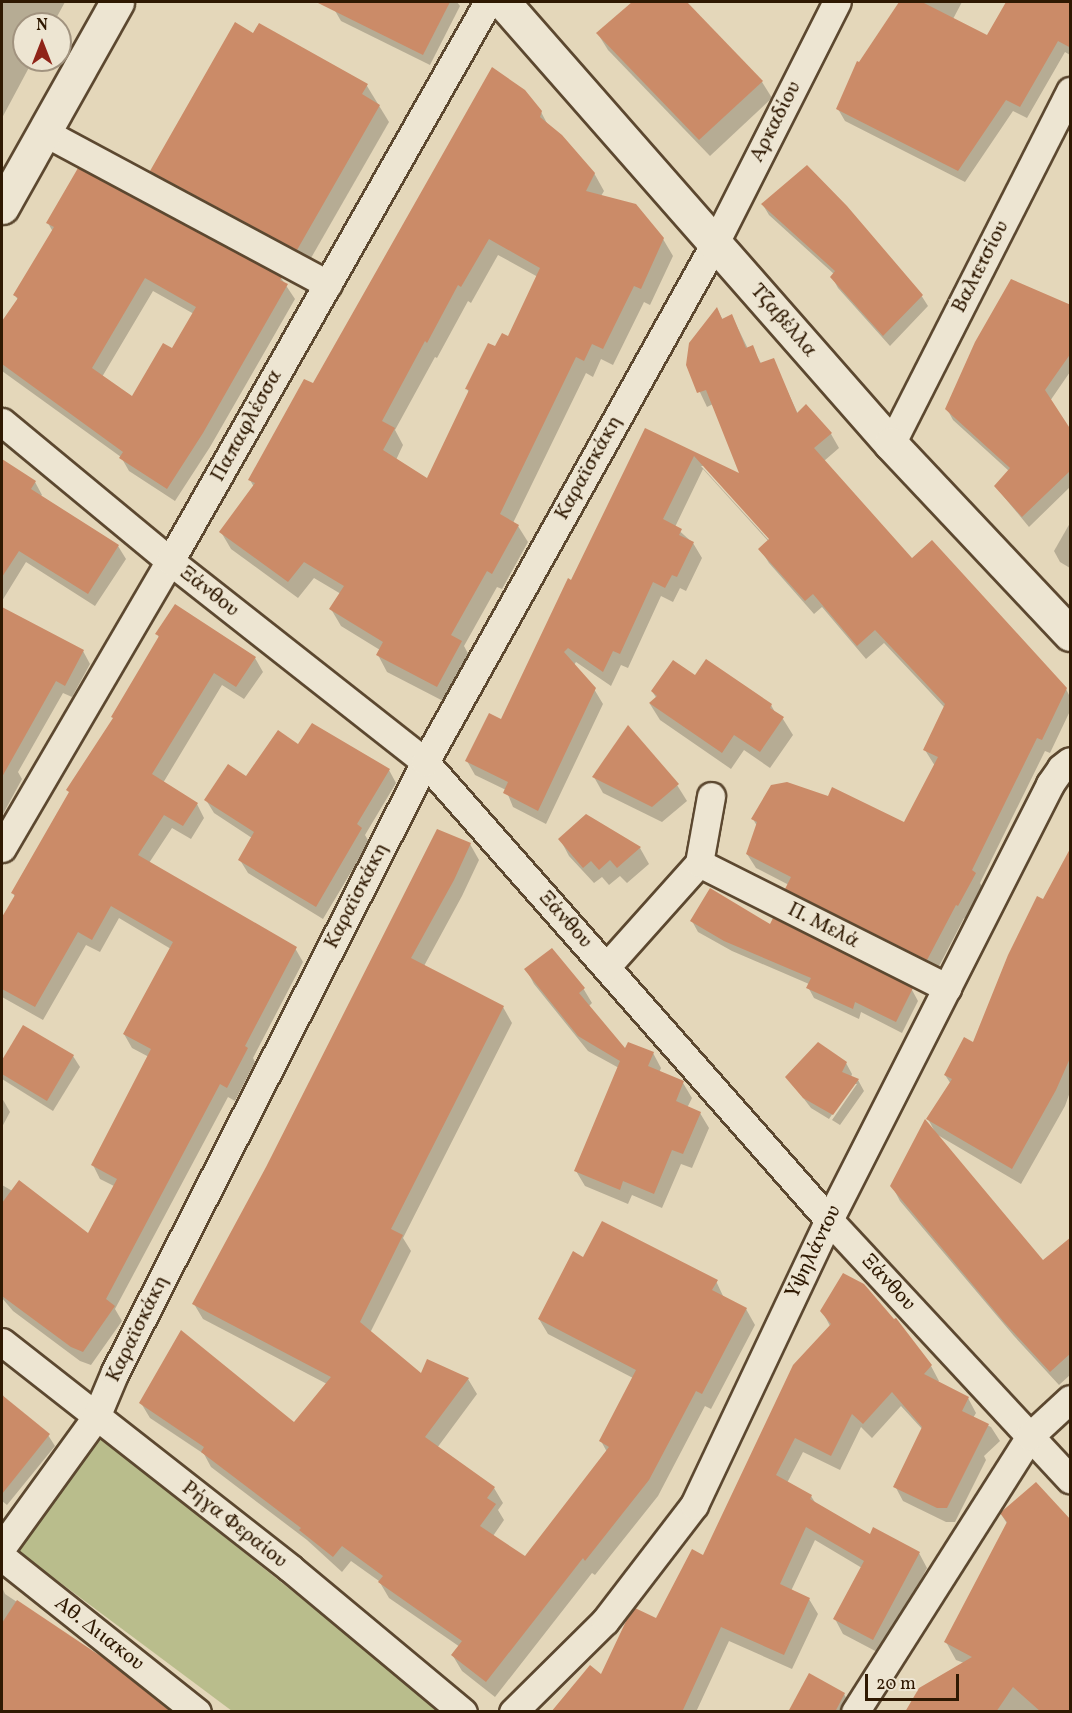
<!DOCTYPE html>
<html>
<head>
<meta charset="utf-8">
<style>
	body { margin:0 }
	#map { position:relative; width:1072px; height:1713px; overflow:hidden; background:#e4d7ba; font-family:Vollkorn,serif }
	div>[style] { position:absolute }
	.green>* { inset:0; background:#b9bd8c }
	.shadow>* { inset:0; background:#0003 }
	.building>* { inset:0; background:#cb8b68 }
	.roads { filter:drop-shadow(2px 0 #5c4830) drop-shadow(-2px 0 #5c4830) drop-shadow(0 2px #5c4830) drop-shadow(0 -2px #5c4830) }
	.street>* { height:27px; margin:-13.5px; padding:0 13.5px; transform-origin:13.5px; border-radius:13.5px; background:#ede5d2 }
	.secondary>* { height:33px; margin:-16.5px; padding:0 16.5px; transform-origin:16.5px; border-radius:16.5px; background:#ede5d2 }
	span { translate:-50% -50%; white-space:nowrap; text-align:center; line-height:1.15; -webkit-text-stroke:4.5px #ede5d2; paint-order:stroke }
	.street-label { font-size:21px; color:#2f1902 }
	.frame { position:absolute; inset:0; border:3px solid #2f1902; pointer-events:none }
	.north { position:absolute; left:12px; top:12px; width:60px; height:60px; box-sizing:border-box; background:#ede5d2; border:2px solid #a1937f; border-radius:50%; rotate:0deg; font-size:16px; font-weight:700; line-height:24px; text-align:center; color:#2f1902 }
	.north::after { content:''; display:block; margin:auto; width:21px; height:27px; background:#8f2418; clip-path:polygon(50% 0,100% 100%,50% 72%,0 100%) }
	.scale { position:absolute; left:865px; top:1674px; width:94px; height:27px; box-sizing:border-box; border:3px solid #2f1902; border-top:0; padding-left:8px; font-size:18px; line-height:21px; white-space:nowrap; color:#2f1902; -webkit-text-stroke:4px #ede5d2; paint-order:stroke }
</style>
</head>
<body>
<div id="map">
	<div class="green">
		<i style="clip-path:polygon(91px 1430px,442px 1711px,232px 1711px,7px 1543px)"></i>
	</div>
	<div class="shadow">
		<i style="clip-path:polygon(2px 2px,65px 2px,53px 24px,24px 24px,24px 60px,33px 60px,2px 118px)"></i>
		<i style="clip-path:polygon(338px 2px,457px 2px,460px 6px,430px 65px,341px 21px,334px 9px)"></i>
		<i style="clip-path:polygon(635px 2px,685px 2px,762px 82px,772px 98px,710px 156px,608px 50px,598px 34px)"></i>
		<i style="clip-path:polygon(901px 2px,962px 2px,953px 19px,988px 37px,1008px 2px,1070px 2px,1070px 55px,1065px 52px,1027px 118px,1013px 111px,965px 182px,845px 121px,838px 109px,860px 64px)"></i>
		<i style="clip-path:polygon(254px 35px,367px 86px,389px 122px,307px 265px,161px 187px,152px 171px)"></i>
		<i style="clip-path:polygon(evenodd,541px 112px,549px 127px,594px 173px,604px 191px,601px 196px,663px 239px,673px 256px,650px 305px,644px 302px,613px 365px,601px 359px,593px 377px,586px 373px,513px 523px,518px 526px,528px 542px,502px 589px,497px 587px,464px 646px,471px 659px,447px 703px,387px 672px,378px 655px,380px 650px,341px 626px,331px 609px,341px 594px,314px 578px,298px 598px,231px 549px,221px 532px,254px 487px,250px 480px,313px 385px,541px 112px,498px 255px,538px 277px,509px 338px,496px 348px,467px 389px,469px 393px,428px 480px,396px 460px,403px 445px,395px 430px,435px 357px,437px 358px,468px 301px,471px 303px,498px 255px)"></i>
		<i style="clip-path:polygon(763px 205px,921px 295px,928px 306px,890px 346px,838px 288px,832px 277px,834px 274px,769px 215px)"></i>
		<i style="clip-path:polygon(evenodd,48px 223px,281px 278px,295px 299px,210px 447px,175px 501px,129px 471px,121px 457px,2px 371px,2px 323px,18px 300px,15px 295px,53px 232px,48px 223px,153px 291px,194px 314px,172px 350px,132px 398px,102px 377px,153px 291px)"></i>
		<i style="clip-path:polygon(1070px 307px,1070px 372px,1050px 401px,1070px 433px,1070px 487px,1029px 527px,995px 486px,1009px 471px,953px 420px,947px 409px)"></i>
		<i style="clip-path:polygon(evenodd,717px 309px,723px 320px,732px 316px,748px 349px,752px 347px,762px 365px,773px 360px,798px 414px,831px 434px,839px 448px,824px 461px,912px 560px,1066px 689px,1070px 697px,1070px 711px,1050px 753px,1045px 751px,980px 883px,983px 888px,967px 920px,964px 918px,935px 974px,795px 903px,787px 889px,789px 885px,756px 868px,747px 854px,757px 826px,753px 819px,905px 823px,935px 766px,925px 750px,945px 708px,884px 643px,866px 659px,822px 607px,814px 614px,769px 563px,760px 549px,769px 542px,703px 469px,675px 527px,693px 543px,702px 558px,686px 591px,680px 588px,673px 602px,661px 596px,628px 668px,621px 665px,611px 686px,576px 662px,574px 665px,594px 689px,603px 704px,546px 824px,513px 807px,506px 790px,475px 775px,467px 761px,502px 721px,646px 430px,742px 476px,713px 404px,707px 407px,687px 365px,717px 309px,701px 466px,705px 466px,775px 543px,773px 545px,701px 466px)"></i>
		<i style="clip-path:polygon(2px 461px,35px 482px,42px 495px,40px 497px,118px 546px,126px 559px,95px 606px,26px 562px,2px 601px)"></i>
		<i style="clip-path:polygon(1070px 523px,1070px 568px,1060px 562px,1054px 551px)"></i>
		<i style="clip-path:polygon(2px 609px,83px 651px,90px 664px,72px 697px,63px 693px,18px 772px,22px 779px,2px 816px)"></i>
		<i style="clip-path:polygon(157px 634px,255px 658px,263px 672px,244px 699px,222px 685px,163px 783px,197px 804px,204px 818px,191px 839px,172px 828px,149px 863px,295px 948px,303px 962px,253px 1058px,255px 1062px,235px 1101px,228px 1097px,115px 1309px,122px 1321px,91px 1365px,80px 1361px,13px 1311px,2px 1298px,2px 1185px,89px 1235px,114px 1186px,100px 1179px,93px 1165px,149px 1057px,132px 1048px,124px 1034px,171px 949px,119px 918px,100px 952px,86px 945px,43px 1020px,2px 997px,2px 920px,15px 897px,13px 893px,160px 639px)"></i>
		<i style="clip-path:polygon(695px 677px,771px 705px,776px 714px,783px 719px,793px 735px,770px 768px,744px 750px,731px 769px,660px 720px,650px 704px,657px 699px,652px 691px)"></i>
		<i style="clip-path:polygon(298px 746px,389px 770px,396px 783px,365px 835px,369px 842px,323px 919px,248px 873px,240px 860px,252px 838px,214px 813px,206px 800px)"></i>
		<i style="clip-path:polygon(594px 777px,677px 785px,687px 801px,662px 822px,603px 793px)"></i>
		<i style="clip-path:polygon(586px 816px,640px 848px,649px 864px,627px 883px,620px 876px,609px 885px,602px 877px,594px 883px,569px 856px,560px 839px)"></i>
		<i style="clip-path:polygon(470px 844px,479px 860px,462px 896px,424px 966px,503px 1007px,512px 1023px,403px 1238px,411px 1251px,370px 1333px,422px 1376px,468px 1379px,477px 1394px,437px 1448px,494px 1488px,503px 1503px,498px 1510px,504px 1520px,493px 1536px,525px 1558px,607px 1452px,601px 1441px,633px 1378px,548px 1334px,539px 1319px,584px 1259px,716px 1281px,724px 1298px,746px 1309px,755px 1325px,711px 1409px,705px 1406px,658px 1496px,595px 1575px,592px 1573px,495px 1697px,462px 1671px,453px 1656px,460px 1647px,389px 1598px,379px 1581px,351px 1561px,342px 1572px,307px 1540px,211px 1467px,204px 1454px,150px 1418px,141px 1403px,294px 1424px,327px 1384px,203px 1319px,194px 1304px)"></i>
		<i style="clip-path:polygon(1070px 850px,1070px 1092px,1065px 1106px,1021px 1184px,936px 1134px,1043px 1262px,1070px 1239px,1070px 1375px,1059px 1385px,1014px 1336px,900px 1201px,892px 1186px,935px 1132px,928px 1119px,951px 1084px,945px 1075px,974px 1044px)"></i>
		<i style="clip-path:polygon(692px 921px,771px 926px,912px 990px,918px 1001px,902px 1033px,861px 1012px,859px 1019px,814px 998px,808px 987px,809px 984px,732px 951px,698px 932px)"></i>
		<i style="clip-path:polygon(526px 969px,583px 988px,592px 1003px,589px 1006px,626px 1051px,653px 1053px,661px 1068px,659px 1073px,683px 1083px,692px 1098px,687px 1108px,700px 1113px,709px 1128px,692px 1168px,681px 1164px,662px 1208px,632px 1195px,628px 1204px,585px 1186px,576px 1171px,619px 1068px,588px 1051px,534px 984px)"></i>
		<i style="clip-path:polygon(24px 1027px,73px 1056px,80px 1067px,53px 1111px,2px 1079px,2px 1063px)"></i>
		<i style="clip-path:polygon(846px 1063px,852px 1074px,851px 1077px,858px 1080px,864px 1091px,840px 1125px,832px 1120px,857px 1084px,853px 1084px,829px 1119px,811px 1108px,787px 1077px)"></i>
		<i style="clip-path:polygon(2px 1098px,10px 1112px,2px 1127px)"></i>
		<i style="clip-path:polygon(822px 1311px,931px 1366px,939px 1381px,937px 1383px,968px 1398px,976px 1413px,973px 1418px,991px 1427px,1000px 1441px,984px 1456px,986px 1460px,955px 1522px,946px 1522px,903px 1501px,895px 1486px,923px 1430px,901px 1406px,872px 1438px,861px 1427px,840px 1470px,803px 1452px,787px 1483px,811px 1496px,816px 1504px,870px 1536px,919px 1553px,927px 1568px,881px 1654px,843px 1634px,835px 1619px,862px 1568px,815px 1540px,791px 1591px,809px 1599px,818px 1614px,792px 1669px,729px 1641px,696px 1712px,553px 1712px,602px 1677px,657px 1620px,704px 1557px,830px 1326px)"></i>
		<i style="clip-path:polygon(2px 1393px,6px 1401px,48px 1435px,55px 1446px,7px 1505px,2px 1501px)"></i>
		<i style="clip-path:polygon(1001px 1514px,1070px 1522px,1070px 1712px,911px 1712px,964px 1663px,956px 1660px,946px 1642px,1008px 1525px)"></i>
		<i style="clip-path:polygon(2px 1587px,5px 1594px,107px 1662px,166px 1712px,2px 1712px)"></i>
		<i style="clip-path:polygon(844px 1694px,852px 1708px,851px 1712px,789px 1712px)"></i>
	</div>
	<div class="building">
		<i style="clip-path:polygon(316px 2px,450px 2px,423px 55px)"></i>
		<i style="clip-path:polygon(632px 2px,687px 2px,763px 81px,699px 140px,596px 33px)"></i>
		<i style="clip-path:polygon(899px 2px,922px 2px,987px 35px,1006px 2px,1071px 2px,1071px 48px,1058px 41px,1020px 107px,1006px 100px,958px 171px,836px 109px,857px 61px,859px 62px)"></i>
		<i style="clip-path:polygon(235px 22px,253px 33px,259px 23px,368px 84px,362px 94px,380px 105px,297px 250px,150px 171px)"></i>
		<i style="clip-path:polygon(evenodd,492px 67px,525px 90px,542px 111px,540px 117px,562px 135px,595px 173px,586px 191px,636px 204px,664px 238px,641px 289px,634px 286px,603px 349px,592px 344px,584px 361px,576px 357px,500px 514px,519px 525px,492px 574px,487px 571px,451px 635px,462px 641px,437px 687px,376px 655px,383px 642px,329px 609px,344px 586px,304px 562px,288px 582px,219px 532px,255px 483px,248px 480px,304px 379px,313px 383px,492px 67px,489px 239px,540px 268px,508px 336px,502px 333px,495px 346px,488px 343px,465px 389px,469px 390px,427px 478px,383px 450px,395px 428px,382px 421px,425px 341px,427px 343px,458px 285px,461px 287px,489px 239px)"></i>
		<i style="clip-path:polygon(807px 165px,847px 206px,923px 295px,883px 336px,830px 277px,835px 271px,761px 204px)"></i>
		<i style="clip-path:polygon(evenodd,78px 168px,282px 277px,280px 280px,288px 284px,203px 433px,167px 489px,119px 458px,123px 452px,2px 364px,2px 321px,18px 298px,13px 295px,54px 227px,46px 223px,78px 168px,145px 278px,196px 307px,172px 348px,163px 343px,132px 396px,92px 368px,145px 278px)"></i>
		<i style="clip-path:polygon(1011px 279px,1071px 305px,1071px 353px,1045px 390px,1071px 430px,1071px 470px,1022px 517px,994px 486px,1010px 468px,945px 409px,975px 342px)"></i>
		<i style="clip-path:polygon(717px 307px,722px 319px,732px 314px,746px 348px,753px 345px,760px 363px,774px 358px,797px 413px,806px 404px,832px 433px,814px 448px,912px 558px,932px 540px,1067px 688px,1042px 740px,1037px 738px,972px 870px,976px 873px,958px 906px,956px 905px,927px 960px,785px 889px,791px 877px,746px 854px,757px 822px,751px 819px,771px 785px,787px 782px,828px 796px,832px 787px,904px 822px,938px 757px,923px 750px,945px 704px,875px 630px,857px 646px,813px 594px,805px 601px,758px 549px,769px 539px,694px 456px,663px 519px,682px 529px,679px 535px,694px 542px,677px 577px,672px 575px,665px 588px,653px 582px,620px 654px,613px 651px,603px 672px,568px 648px,564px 652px,596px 688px,538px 811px,503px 793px,508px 782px,465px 761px,489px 713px,501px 719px,568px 578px,571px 580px,645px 428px,739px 473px,706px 390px,697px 393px,686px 365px,689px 343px)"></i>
		<i style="clip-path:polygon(2px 459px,36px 481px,31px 489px,119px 545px,88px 594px,19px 551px,2px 577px)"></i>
		<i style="clip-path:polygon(175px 604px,256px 657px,236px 687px,214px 673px,152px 774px,198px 803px,183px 826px,164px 815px,138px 855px,297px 947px,245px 1046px,248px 1048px,227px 1088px,220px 1084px,106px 1299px,115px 1306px,83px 1352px,71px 1347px,2px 1296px,2px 1203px,19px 1180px,88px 1233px,117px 1179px,91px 1165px,151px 1049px,123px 1034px,173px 942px,111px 906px,92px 940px,78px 932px,35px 1007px,2px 989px,2px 917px,15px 895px,11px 893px,69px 792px,66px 790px,113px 718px,111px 717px,159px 636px,155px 634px)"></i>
		<i style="clip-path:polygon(2px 607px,84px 650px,65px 686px,56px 681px,2px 777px)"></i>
		<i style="clip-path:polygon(706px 659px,772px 704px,770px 708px,784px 717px,760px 752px,734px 735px,722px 753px,649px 703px,657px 696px,651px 691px,673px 660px,695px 675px)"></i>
		<i style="clip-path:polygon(312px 723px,390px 769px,357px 824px,362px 828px,316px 907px,238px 860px,254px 832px,204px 800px,228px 764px,246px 776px,278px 730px,298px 744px)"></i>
		<i style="clip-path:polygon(628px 725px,679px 784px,652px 807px,592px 777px)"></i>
		<i style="clip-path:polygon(586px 814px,641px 847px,617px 868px,610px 860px,599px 870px,591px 861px,583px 868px,558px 839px)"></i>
		<i style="clip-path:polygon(437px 829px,471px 843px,454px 880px,411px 958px,504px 1006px,391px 1229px,403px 1235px,360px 1322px,421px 1373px,427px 1359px,469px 1378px,425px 1437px,495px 1487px,487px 1498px,496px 1504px,480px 1526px,525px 1556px,609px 1447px,599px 1441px,636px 1370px,538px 1319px,573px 1251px,583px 1257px,602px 1221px,718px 1280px,712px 1290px,747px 1308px,702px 1394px,696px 1391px,649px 1480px,585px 1561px,583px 1558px,486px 1682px,451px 1655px,462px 1641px,378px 1582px,383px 1576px,342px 1546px,333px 1557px,299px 1530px,301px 1528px,201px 1452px,204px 1447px,139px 1403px,181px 1330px,294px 1422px,331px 1377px,192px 1304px,266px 1167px)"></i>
		<i style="clip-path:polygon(1071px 847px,1071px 1056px,1056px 1090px,1012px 1169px,926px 1119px,952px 1079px,944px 1075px,964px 1037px,973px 1042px,1008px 955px,1037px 896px,1043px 899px)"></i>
		<i style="clip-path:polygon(710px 888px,770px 924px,773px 918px,913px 988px,896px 1022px,855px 1002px,853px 1009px,806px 988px,811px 978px,724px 941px,690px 921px)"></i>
		<i style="clip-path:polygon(552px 948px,585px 988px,579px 993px,625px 1048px,628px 1042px,654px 1052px,648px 1066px,684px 1081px,676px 1101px,701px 1112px,683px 1154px,672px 1150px,654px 1194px,623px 1181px,620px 1190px,574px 1171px,620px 1061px,578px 1036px,524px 969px)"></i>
		<i style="clip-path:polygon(23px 1025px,74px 1055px,47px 1101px,2px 1074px,2px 1060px)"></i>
		<i style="clip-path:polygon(818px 1042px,847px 1062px,842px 1072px,859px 1079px,833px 1115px,803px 1098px,785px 1077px)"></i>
		<i style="clip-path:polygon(925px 1119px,1043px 1260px,1071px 1237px,1071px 1353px,1050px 1372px,1004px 1322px,890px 1186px)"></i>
		<i style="clip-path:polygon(843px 1273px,864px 1284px,894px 1319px,896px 1318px,932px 1365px,924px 1374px,969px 1397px,962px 1411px,989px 1424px,947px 1508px,937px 1508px,893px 1487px,922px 1427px,892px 1392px,863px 1424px,852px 1414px,831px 1456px,795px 1438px,776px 1475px,812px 1495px,810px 1499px,870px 1534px,873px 1527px,920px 1552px,873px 1640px,833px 1619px,864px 1561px,806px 1527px,780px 1584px,810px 1598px,784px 1655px,721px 1627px,682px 1712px,551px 1712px,590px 1665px,601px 1674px,628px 1617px,635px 1608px,656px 1618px,692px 1549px,703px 1555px,793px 1365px,831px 1324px,820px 1311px)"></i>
		<i style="clip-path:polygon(2px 1395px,50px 1434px,2px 1494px)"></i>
		<i style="clip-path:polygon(1036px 1482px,1071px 1520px,1071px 1712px,1041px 1712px,1013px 1687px,996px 1712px,905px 1712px,919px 1688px,972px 1657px,944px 1642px,1007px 1522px,1000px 1513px)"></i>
		<i style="clip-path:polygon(17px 1600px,108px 1661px,171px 1712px,2px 1712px,2px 1623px)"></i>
		<i style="clip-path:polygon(809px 1673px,845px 1693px,835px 1712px,788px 1712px)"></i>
	</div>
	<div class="roads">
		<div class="street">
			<i style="left:44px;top:132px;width:322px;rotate:28.2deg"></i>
			<i style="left:2px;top:422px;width:218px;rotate:39.6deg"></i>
			<i style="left:170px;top:561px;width:325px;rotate:38.2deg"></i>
			<i style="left:425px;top:762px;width:611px;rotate:48.58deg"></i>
			<i style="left:829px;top:1220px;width:354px;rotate:47.1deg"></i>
			<i style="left:891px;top:444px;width:396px;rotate:-63.1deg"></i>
			<i style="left:2px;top:848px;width:333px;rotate:-59.7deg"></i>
			<i style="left:170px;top:561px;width:643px;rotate:-60.37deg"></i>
			<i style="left:699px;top:863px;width:278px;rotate:26.7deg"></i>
			<i style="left:607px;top:966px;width:138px;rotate:-48.2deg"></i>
			<i style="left:699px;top:863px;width:68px;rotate:-79.8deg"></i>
			<i style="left:2px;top:1342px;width:366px;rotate:38.1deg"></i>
			<i style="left:290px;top:1568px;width:225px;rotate:39.8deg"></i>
			<i style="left:2px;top:1547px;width:160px;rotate:-54.1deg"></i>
			<i style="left:96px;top:1417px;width:49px;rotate:-67.1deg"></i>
			<i style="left:115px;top:1372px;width:684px;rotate:-63.06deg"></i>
			<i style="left:425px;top:762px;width:595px;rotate:-60.8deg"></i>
			<i style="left:715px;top:243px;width:270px;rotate:-63.2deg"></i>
			<i style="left:2px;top:1557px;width:249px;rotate:38.5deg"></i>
			<i style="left:513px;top:1712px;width:129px;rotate:-44.7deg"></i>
			<i style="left:605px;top:1621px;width:146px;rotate:-52.5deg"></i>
			<i style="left:694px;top:1505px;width:315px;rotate:-64.7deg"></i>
			<i style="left:829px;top:1220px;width:489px;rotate:-63.1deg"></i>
			<i style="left:1050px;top:784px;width:19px;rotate:-55deg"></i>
			<i style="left:1061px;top:768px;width:11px;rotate:-38deg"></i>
			<i style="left:855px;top:1712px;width:327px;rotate:-57.6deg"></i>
			<i style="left:1030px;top:1436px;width:54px;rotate:-42.8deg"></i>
		</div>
		<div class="secondary">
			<i style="left:503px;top:2px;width:588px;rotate:48.72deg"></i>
			<i style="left:891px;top:444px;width:261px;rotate:46.7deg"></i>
			<i style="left:2px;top:207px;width:235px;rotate:-60.7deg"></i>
		</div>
	</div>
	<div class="street-label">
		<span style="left:776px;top:122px;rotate:-63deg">Αρκαδίου</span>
		<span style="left:981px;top:267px;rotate:-63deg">Βαλτετσίου</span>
		<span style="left:783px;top:321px;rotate:49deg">Τζαβέλλα</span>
		<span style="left:247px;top:426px;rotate:-61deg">Παπαφλέσσα</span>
		<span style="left:589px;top:468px;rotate:-61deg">Καραϊσκάκη</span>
		<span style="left:209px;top:592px;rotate:38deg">Ξάνθου</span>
		<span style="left:357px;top:896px;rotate:-63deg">Καραϊσκάκη</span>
		<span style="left:565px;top:920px;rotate:48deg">Ξάνθου</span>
		<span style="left:823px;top:926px;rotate:27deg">Π. Μελά</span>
		<span style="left:814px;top:1252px;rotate:-64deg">Υψηλάντου</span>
		<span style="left:888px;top:1283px;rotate:47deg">Ξάνθου</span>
		<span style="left:138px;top:1329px;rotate:-64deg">Καραϊσκάκη</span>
		<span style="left:234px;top:1525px;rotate:38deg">Ρήγα Φεραίου</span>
		<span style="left:99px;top:1634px;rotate:38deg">Αθ. Διιακου</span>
	</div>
	<div class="frame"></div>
	<div class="north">N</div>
	<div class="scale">20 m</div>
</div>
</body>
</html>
